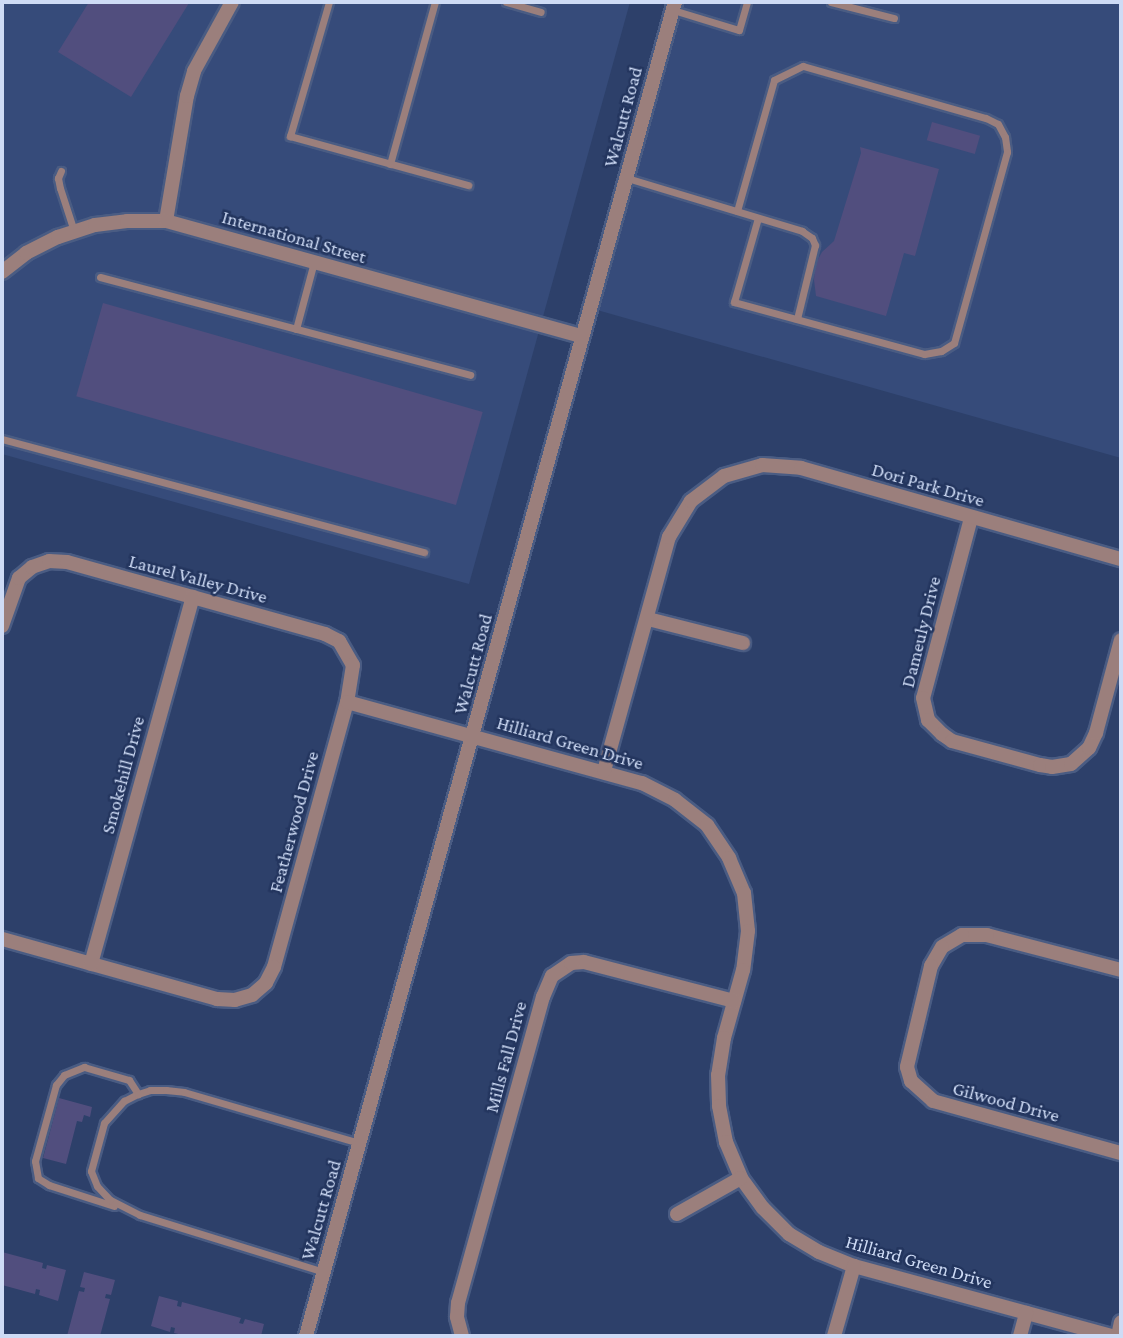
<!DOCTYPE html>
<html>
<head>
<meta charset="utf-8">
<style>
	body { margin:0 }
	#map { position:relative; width:1123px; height:1338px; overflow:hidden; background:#2d406a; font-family:"Crimson Pro",serif }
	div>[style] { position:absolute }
	.built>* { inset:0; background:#364b7a }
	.building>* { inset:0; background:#514e7e; transform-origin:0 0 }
	.roads { filter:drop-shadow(2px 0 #4a5c83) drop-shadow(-2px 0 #4a5c83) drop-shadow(0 2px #4a5c83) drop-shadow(0 -2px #4a5c83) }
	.service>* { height:7px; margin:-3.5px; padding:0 3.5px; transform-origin:3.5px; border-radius:3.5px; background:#9b7f7c }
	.minor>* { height:14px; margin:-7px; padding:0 7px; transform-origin:7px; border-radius:7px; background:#9b7f7c }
	.tertiary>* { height:14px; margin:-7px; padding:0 7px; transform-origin:7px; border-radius:7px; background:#9b7f7c }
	span { translate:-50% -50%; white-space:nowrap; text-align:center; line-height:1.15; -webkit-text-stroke:5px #23355e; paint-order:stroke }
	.street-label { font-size:19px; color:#cedbf5 }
	.frame { position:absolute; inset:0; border:4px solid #cedbf5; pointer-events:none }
</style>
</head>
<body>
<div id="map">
	<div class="built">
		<i style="clip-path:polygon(2px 2px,630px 2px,469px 584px,2px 454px)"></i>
		<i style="clip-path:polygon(675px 2px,1121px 2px,1121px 458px,590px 308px)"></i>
	</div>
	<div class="building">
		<i style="clip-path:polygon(89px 2px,189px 3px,131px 97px,58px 52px)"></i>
		<i style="left:932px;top:122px;width:50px;height:19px;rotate:16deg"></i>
		<i style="clip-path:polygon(860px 147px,939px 169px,915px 256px,904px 253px,886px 316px,816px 296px,814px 280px,815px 265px,822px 252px,834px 241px,861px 153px)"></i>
		<i style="left:103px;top:303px;width:395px;height:97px;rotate:16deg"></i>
		<i style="clip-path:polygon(59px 1098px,92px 1107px,90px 1117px,84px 1115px,82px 1122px,77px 1121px,66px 1164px,43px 1158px)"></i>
		<i style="clip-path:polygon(2px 1252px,43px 1263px,42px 1268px,46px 1269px,47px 1265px,66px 1270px,58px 1301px,39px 1295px,40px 1290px,36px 1289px,35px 1294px,2px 1285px)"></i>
		<i style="clip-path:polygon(84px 1272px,115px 1280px,111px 1295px,106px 1294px,105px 1298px,110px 1299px,100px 1336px,67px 1336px,79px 1291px,84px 1292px,85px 1288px,80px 1287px)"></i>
		<i style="clip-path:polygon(159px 1296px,178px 1301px,177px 1306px,181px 1307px,182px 1302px,241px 1318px,239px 1323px,243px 1324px,245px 1319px,264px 1324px,261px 1336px,187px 1336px,174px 1333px,175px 1328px,171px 1327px,170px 1332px,151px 1326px)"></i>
	</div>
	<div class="roads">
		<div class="service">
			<i style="left:329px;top:2px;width:140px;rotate:106.2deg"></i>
			<i style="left:290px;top:136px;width:185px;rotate:15.4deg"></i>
			<i style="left:506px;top:2px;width:36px;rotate:16deg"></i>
			<i style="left:831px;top:2px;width:65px;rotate:14.3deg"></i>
			<i style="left:673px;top:10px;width:69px;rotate:16.9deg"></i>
			<i style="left:739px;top:30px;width:29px;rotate:-74deg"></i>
			<i style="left:390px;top:164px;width:168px;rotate:-74.5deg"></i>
			<i style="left:61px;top:171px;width:8px;rotate:113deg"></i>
			<i style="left:58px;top:178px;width:10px;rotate:79deg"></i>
			<i style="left:60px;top:188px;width:45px;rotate:72deg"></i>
			<i style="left:627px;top:178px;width:183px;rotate:16.8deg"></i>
			<i style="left:802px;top:231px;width:12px;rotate:35deg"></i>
			<i style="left:812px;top:238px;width:8px;rotate:67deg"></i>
			<i style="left:815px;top:245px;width:76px;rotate:103.7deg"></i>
			<i style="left:737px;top:211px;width:136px;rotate:-74.2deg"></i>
			<i style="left:774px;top:80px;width:32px;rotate:-26deg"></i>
			<i style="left:803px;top:66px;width:190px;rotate:15.9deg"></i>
			<i style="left:986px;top:118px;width:13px;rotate:27deg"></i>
			<i style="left:998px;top:124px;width:15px;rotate:62deg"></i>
			<i style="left:1005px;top:137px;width:15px;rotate:82deg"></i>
			<i style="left:1007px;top:152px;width:198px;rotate:105.5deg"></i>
			<i style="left:954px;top:343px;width:15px;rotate:148deg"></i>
			<i style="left:941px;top:351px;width:17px;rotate:170deg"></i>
			<i style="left:924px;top:354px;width:197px;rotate:-164.7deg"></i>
			<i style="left:734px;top:302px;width:87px;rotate:-74.1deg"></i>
			<i style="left:100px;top:277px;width:383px;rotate:14.8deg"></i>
			<i style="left:296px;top:329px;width:69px;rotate:-75deg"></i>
			<i style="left:2px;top:439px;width:437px;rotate:15deg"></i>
			<i style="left:114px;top:1206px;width:68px;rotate:-162.1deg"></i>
			<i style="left:49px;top:1185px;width:13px;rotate:-148deg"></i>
			<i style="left:38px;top:1178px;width:17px;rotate:-100deg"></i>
			<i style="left:35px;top:1161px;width:79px;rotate:-74.6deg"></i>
			<i style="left:56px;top:1085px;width:13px;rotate:-51deg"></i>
			<i style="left:64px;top:1075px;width:22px;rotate:-22deg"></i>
			<i style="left:84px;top:1067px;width:47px;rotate:16.1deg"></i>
			<i style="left:129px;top:1080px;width:17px;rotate:57deg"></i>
			<i style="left:324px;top:1272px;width:193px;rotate:-162.8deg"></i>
			<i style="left:140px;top:1215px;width:34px;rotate:-153deg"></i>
			<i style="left:110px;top:1200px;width:19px;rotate:-133deg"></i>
			<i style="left:97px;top:1186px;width:16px;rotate:-112deg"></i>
			<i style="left:91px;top:1171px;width:50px;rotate:-74.8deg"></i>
			<i style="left:104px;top:1123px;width:30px;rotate:-48deg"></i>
			<i style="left:124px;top:1101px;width:16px;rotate:-27deg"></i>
			<i style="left:138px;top:1094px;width:13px;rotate:-18deg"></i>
			<i style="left:150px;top:1090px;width:16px"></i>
			<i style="left:166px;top:1090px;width:18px;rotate:6deg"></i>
			<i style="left:184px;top:1092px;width:182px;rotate:16.2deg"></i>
		</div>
		<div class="minor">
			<i style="left:166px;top:221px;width:127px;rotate:-80.5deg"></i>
			<i style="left:187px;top:96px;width:26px;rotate:-74deg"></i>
			<i style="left:194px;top:71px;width:79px;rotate:-61.2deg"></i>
			<i style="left:2px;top:272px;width:31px;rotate:-38deg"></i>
			<i style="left:26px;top:253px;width:36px;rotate:-27deg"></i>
			<i style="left:58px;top:237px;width:39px;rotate:-18deg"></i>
			<i style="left:95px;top:225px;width:32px;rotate:-7deg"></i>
			<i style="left:127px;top:221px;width:39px"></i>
			<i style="left:166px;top:221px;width:432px;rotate:15.5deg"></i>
			<i style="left:971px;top:518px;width:186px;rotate:104.9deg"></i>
			<i style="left:923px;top:698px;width:23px;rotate:77deg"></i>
			<i style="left:928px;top:720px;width:20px;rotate:45deg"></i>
			<i style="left:942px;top:734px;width:12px;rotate:35deg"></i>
			<i style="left:952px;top:741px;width:91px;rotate:15.3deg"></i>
			<i style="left:1040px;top:765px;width:12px;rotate:9deg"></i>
			<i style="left:1052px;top:767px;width:19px;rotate:-9deg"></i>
			<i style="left:1071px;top:764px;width:24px;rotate:-42deg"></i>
			<i style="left:1089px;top:748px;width:17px;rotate:-65deg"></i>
			<i style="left:1096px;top:733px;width:96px;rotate:-75deg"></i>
			<i style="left:648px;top:619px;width:98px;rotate:14.2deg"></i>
			<i style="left:2px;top:626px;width:51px;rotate:-70.5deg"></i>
			<i style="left:19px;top:578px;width:17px;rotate:-40deg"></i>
			<i style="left:32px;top:567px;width:18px;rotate:-19deg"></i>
			<i style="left:49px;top:561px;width:18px;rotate:3deg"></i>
			<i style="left:67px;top:562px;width:268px;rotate:15.6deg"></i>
			<i style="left:325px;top:634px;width:16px;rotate:27deg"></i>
			<i style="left:339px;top:641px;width:28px;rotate:60deg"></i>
			<i style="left:353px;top:665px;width:37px;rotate:99deg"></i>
			<i style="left:347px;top:702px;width:275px;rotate:105.4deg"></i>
			<i style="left:274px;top:967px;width:18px;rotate:117deg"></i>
			<i style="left:266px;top:983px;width:18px;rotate:139deg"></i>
			<i style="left:252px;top:995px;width:18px;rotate:164deg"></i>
			<i style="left:235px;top:1000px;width:18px;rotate:-177deg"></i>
			<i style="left:217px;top:999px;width:223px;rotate:-164.4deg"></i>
			<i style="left:347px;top:702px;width:306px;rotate:15.4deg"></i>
			<i style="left:642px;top:783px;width:37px;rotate:27deg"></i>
			<i style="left:675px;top:800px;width:41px;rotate:38deg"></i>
			<i style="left:707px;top:825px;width:40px;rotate:56deg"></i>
			<i style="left:729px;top:858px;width:38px;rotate:67deg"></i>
			<i style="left:744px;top:893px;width:38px;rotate:84deg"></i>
			<i style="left:748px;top:931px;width:39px;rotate:97deg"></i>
			<i style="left:743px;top:970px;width:71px;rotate:105.6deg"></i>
			<i style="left:724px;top:1038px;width:37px;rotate:99deg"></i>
			<i style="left:718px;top:1075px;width:31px;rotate:88deg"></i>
			<i style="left:719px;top:1106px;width:37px;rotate:79deg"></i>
			<i style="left:726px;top:1142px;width:39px;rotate:67deg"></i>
			<i style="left:741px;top:1178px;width:37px;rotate:54deg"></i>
			<i style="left:763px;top:1208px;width:37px;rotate:45deg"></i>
			<i style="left:789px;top:1234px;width:35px;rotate:31deg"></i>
			<i style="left:819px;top:1252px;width:38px;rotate:22deg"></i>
			<i style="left:854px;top:1266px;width:266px;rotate:15.2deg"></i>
			<i style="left:604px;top:771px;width:243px;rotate:-74.5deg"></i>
			<i style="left:669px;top:537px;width:42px;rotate:-58.6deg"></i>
			<i style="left:691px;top:501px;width:41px;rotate:-37.1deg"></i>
			<i style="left:724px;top:476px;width:40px;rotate:-16deg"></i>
			<i style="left:762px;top:465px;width:39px;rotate:4deg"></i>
			<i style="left:801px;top:468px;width:333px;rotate:15.9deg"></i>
			<i style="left:91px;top:964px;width:381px;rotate:-74.5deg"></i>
			<i style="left:1121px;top:970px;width:138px;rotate:-165.4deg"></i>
			<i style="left:987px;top:935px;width:25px;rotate:180deg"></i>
			<i style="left:962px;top:935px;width:23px;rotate:149deg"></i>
			<i style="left:942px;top:947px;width:22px;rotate:120deg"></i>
			<i style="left:931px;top:966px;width:104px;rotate:103.4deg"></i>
			<i style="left:907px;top:1067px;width:15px;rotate:74deg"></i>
			<i style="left:911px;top:1081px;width:30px;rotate:42deg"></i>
			<i style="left:933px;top:1101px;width:195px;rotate:15.5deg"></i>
			<i style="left:677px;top:1214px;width:73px;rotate:-29.4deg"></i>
			<i style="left:462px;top:1336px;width:20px;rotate:-105deg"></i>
			<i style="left:457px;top:1317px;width:14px;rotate:-86deg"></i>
			<i style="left:458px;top:1303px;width:318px;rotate:-74.5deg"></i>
			<i style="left:543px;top:997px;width:23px;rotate:-67deg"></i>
			<i style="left:552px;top:976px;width:23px;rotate:-34deg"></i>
			<i style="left:571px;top:963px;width:13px;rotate:-4deg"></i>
			<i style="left:584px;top:962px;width:155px;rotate:14.6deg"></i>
			<i style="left:834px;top:1336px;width:73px;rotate:-74.1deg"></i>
			<i style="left:1020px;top:1336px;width:24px;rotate:-75deg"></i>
			<i style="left:1118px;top:1336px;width:14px;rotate:-78deg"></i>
		</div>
		<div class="tertiary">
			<i style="left:306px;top:1336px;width:1384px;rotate:-74.54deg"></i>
		</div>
	</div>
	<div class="street-label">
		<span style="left:623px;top:117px;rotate:-75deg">Walcutt Road</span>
		<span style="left:294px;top:237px;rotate:16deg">International Street</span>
		<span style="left:928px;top:485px;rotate:16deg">Dori Park Drive</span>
		<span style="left:198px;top:579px;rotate:15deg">Laurel Valley Drive</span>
		<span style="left:921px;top:632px;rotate:-76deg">Dameuly Drive</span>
		<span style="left:473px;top:664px;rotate:-75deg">Walcutt Road</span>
		<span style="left:570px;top:743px;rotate:16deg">Hilliard Green Drive</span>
		<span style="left:123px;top:775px;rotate:-75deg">Smokehill Drive</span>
		<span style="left:294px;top:822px;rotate:-75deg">Featherwood Drive</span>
		<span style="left:506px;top:1057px;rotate:-75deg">Mills Fall Drive</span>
		<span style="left:1006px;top:1102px;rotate:15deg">Gilwood Drive</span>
		<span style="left:321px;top:1210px;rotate:-74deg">Walcutt Road</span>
		<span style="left:919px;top:1262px;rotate:16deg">Hilliard Green Drive</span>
	</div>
	<div class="frame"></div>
</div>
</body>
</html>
